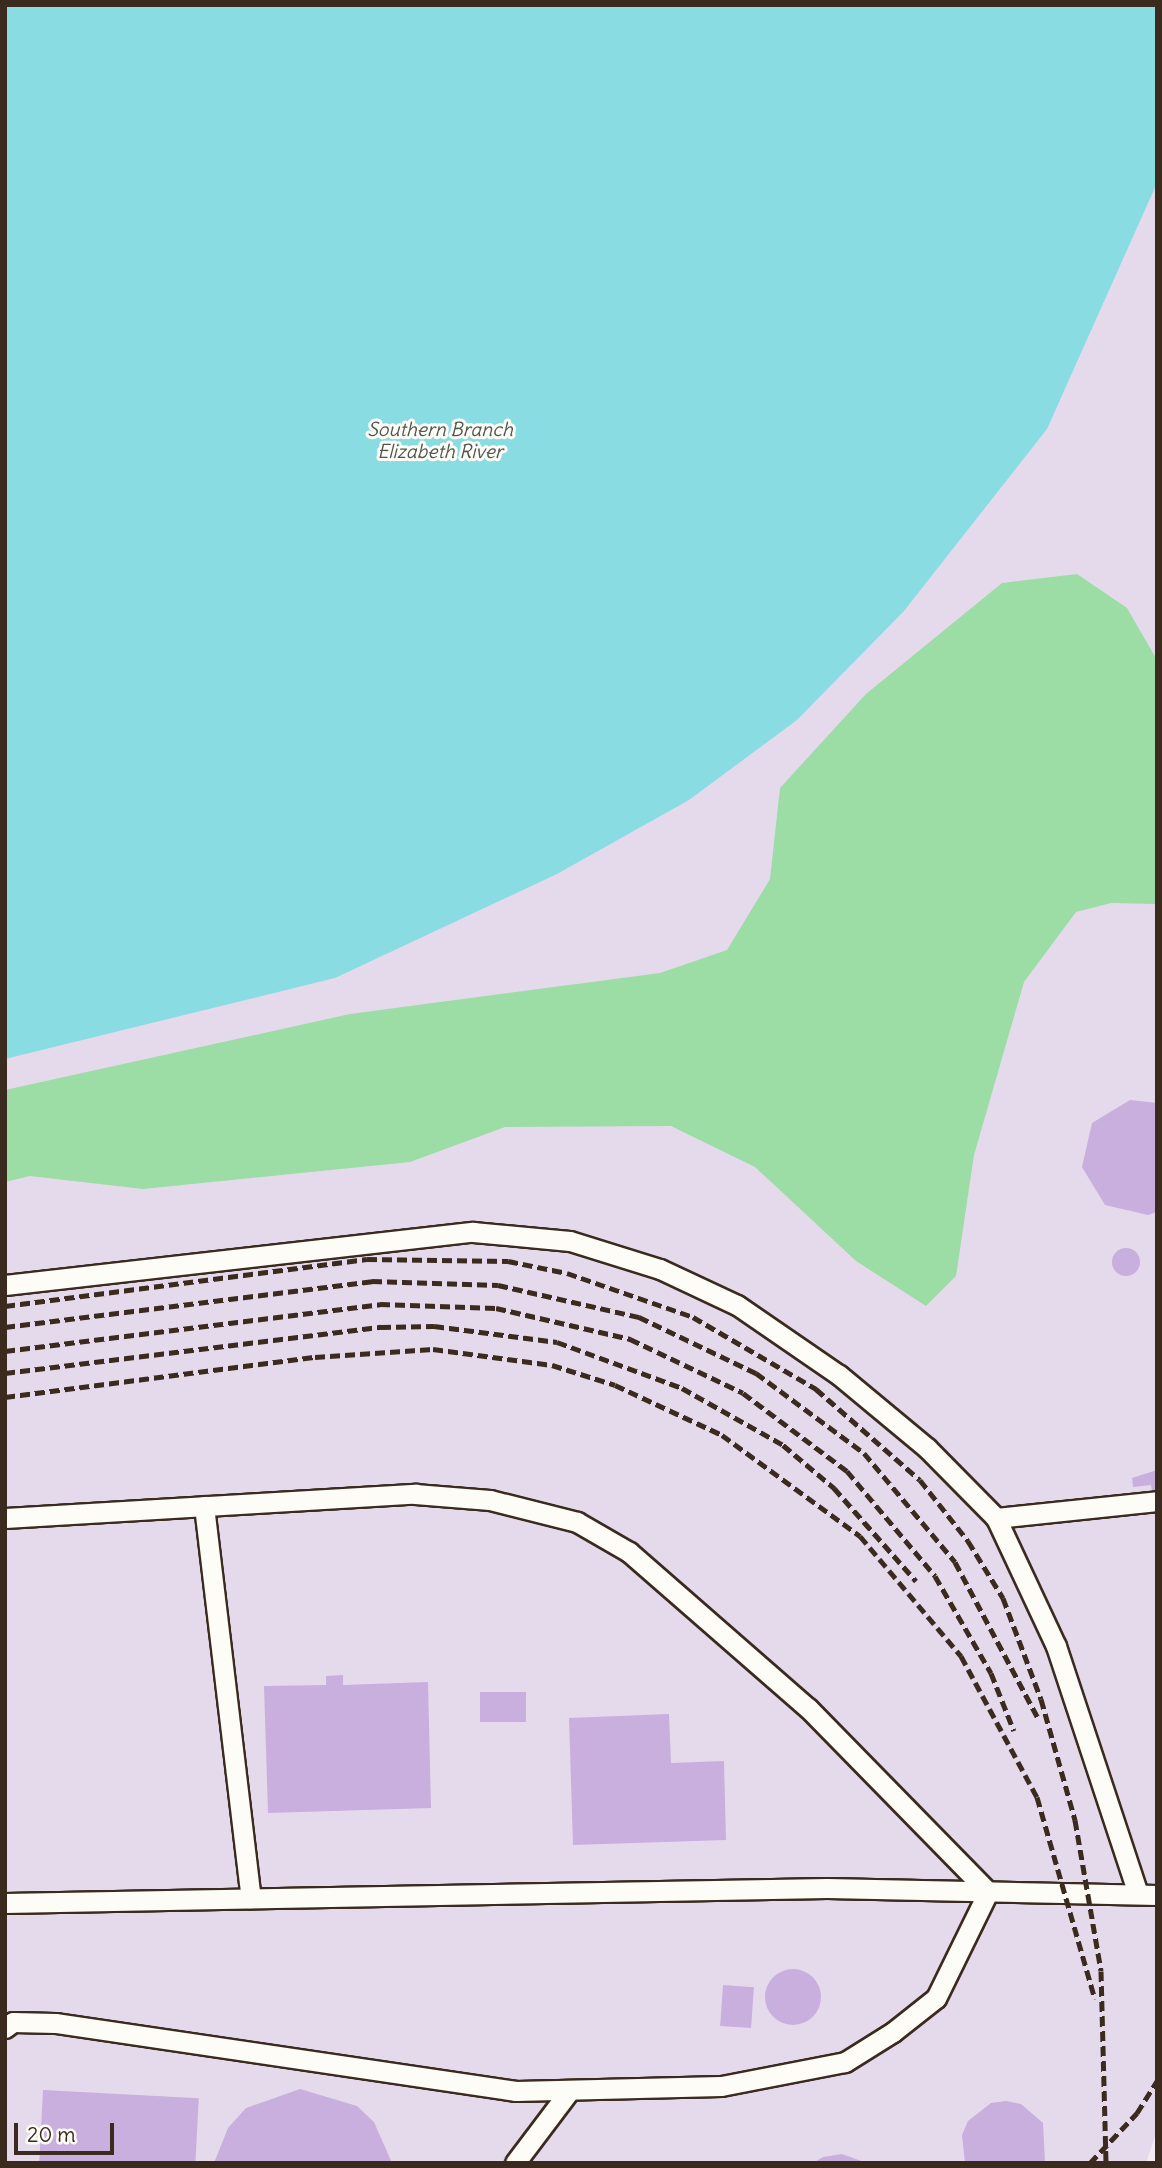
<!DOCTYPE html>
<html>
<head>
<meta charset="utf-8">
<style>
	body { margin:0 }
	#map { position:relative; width:1162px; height:2168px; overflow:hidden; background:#f2edf2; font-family:Delius,sans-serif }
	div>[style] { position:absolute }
	.built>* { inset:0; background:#e5daec }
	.green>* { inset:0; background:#9cdca5 }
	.water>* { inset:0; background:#8adce3 }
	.building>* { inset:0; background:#c8afdd; transform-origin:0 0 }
	.round { border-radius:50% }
	.roads { filter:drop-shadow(2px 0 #3b2a1e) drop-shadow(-2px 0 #3b2a1e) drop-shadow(0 2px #3b2a1e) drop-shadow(0 -2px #3b2a1e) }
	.lane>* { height:19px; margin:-9.5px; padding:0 9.5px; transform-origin:9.5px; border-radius:9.5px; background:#fdfcf7 }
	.rail>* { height:5px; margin-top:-2.5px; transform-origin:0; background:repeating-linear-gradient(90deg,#3b2a1e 0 10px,transparent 0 15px) }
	span { translate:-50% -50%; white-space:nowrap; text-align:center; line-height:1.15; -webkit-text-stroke:6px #fdfcf7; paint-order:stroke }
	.water-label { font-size:19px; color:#4f564f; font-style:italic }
	.frame { position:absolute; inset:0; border:7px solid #3b2a1e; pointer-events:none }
	.scale { position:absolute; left:14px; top:2123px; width:100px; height:32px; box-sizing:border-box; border:4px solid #3b2a1e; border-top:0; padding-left:9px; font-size:21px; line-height:24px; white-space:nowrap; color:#3b2a1e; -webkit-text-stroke:5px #fdfcf7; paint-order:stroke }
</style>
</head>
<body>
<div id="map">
	<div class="built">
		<i style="clip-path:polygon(1157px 178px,1157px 2130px,1146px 2163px,5px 2163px,5px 1031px)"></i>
	</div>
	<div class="green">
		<i style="clip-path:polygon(1077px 574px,1127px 608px,1157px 660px,1157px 904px,1111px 903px,1076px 912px,1024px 982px,974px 1155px,956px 1276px,926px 1306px,856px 1261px,755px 1167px,671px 1126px,505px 1127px,410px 1162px,143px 1189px,30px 1176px,5px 1182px,5px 1090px,350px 1014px,660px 973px,727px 950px,770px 879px,780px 788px,866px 694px,1002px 583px)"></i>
	</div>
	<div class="water">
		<i style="clip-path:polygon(5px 5px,1157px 5px,1157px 183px,1047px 429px,904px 611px,797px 720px,689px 800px,557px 874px,335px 978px,5px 1059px)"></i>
	</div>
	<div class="building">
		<i style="clip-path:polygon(1130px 1100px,1157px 1103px,1157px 1212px,1148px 1215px,1105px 1205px,1082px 1167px,1092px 1123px)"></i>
		<i class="round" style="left:1112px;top:1248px;width:28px;height:28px"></i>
		<i style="clip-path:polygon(1157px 1470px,1157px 1509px,1155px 1509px,1151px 1485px,1133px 1487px,1132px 1478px)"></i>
		<i style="clip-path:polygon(343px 1675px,343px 1685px,428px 1682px,431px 1808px,268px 1813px,264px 1686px,326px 1685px,326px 1676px)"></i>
		<i style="left:480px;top:1692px;width:46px;height:30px"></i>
		<i style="clip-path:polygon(669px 1714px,671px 1763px,724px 1761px,726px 1840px,573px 1845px,569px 1718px)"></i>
		<i class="round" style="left:765px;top:1969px;width:56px;height:56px"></i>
		<i style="left:723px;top:1985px;width:31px;height:41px;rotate:4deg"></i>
		<i style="clip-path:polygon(300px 2089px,357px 2106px,374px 2122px,392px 2163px,214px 2163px,228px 2128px,246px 2108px)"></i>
		<i style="left:43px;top:2090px;width:156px;height:73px;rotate:3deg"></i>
		<i style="clip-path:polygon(1006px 2101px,1021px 2104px,1043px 2123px,1045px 2163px,965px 2163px,962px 2135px,968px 2121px,991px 2103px)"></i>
		<i style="clip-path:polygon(842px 2154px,867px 2163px,813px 2163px,823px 2157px)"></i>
	</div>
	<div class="roads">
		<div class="lane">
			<i style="left:5px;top:1285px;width:471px;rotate:-6.5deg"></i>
			<i style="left:473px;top:1232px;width:97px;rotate:5.3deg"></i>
			<i style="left:570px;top:1241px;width:94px;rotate:17.3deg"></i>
			<i style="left:660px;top:1269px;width:85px;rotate:25.1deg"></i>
			<i style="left:737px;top:1305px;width:124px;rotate:34.5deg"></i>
			<i style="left:839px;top:1375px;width:114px;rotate:39.7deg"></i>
			<i style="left:927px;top:1448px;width:98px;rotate:45.4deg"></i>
			<i style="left:996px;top:1518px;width:141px;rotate:64.9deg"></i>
			<i style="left:1056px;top:1646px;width:261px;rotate:71.7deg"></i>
			<i style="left:204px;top:1506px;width:395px;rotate:83.2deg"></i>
			<i style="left:5px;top:1518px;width:411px;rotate:-3.4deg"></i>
			<i style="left:415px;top:1494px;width:75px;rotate:4.6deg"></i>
			<i style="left:490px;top:1500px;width:90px;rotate:14.2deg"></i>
			<i style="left:577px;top:1522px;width:60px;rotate:30deg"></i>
			<i style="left:629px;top:1552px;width:237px;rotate:41.1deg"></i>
			<i style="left:808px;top:1708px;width:257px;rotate:45.6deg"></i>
			<i style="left:988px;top:1892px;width:118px;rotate:116.1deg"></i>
			<i style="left:936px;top:1998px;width:55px;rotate:141.7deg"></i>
			<i style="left:893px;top:2032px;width:57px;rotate:148deg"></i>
			<i style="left:845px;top:2062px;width:126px;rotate:169deg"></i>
			<i style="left:721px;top:2086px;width:205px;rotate:178.6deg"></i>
			<i style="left:516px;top:2091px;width:466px;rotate:-171.6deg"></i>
			<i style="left:55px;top:2023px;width:42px;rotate:-178.6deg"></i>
			<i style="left:13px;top:2022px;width:10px;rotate:143deg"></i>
			<i style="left:996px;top:1518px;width:162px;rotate:-6deg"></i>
			<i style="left:5px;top:1903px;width:822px;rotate:-1.05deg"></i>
			<i style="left:827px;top:1888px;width:330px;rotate:1.2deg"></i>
			<i style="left:515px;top:2163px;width:91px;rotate:-53deg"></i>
		</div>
	</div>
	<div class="rail">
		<i style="left:5px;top:1306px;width:365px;rotate:-7.4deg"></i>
		<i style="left:367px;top:1259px;width:141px;rotate:0.8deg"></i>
		<i style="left:508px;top:1261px;width:60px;rotate:11.5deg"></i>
		<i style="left:567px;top:1273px;width:133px;rotate:19.2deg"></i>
		<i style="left:693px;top:1317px;width:143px;rotate:30.3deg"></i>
		<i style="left:816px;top:1389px;width:138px;rotate:41.2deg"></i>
		<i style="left:920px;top:1480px;width:78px;rotate:51.8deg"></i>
		<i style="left:968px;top:1541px;width:67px;rotate:58.4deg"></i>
		<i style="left:1003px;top:1598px;width:108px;rotate:69.4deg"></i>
		<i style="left:1041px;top:1699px;width:126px;rotate:74.3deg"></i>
		<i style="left:1075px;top:1820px;width:153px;rotate:80.2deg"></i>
		<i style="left:1101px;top:1971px;width:192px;rotate:88.5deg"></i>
		<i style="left:5px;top:1327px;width:370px;rotate:-7.1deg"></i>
		<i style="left:372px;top:1281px;width:126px;rotate:1.8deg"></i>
		<i style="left:498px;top:1285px;width:145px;rotate:12.8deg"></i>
		<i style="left:639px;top:1317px;width:130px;rotate:25.6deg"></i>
		<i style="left:756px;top:1373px;width:134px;rotate:36.5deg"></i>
		<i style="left:864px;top:1453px;width:142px;rotate:50.1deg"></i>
		<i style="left:955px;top:1562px;width:177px;rotate:62deg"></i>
		<i style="left:5px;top:1351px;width:378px;rotate:-7.1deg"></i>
		<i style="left:380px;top:1304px;width:116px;rotate:2deg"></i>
		<i style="left:496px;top:1308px;width:138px;rotate:13deg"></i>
		<i style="left:630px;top:1339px;width:125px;rotate:25.5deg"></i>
		<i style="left:743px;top:1393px;width:130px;rotate:36.9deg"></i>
		<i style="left:847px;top:1471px;width:137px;rotate:50deg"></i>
		<i style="left:935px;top:1576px;width:112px;rotate:60deg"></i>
		<i style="left:991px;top:1673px;width:62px;rotate:68.4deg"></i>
		<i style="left:5px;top:1373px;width:379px;rotate:-7deg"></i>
		<i style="left:381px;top:1327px;width:53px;rotate:-1.1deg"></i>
		<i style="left:434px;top:1326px;width:124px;rotate:7.4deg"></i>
		<i style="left:557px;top:1342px;width:133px;rotate:20.2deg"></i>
		<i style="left:682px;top:1388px;width:116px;rotate:29.4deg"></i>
		<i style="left:783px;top:1445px;width:67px;rotate:40.1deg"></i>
		<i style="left:834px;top:1488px;width:124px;rotate:48.6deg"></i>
		<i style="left:5px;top:1397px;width:313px;rotate:-7.4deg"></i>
		<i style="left:315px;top:1357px;width:118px;rotate:-3.9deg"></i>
		<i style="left:433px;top:1349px;width:120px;rotate:7.7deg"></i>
		<i style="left:552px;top:1365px;width:66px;rotate:17.6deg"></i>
		<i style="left:615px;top:1385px;width:118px;rotate:25deg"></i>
		<i style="left:722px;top:1435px;width:171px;rotate:36.2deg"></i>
		<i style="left:860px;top:1536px;width:157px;rotate:49.9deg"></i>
		<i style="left:961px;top:1656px;width:160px;rotate:61.7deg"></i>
		<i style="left:1037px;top:1797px;width:210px;rotate:74deg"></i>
		<i style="left:1090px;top:2163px;width:69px;rotate:-46.8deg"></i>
		<i style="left:1137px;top:2113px;width:38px;rotate:-58deg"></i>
	</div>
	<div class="water-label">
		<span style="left:440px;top:441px">Southern Branch<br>Elizabeth River</span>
	</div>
	<div class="frame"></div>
	<div class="scale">20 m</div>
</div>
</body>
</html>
